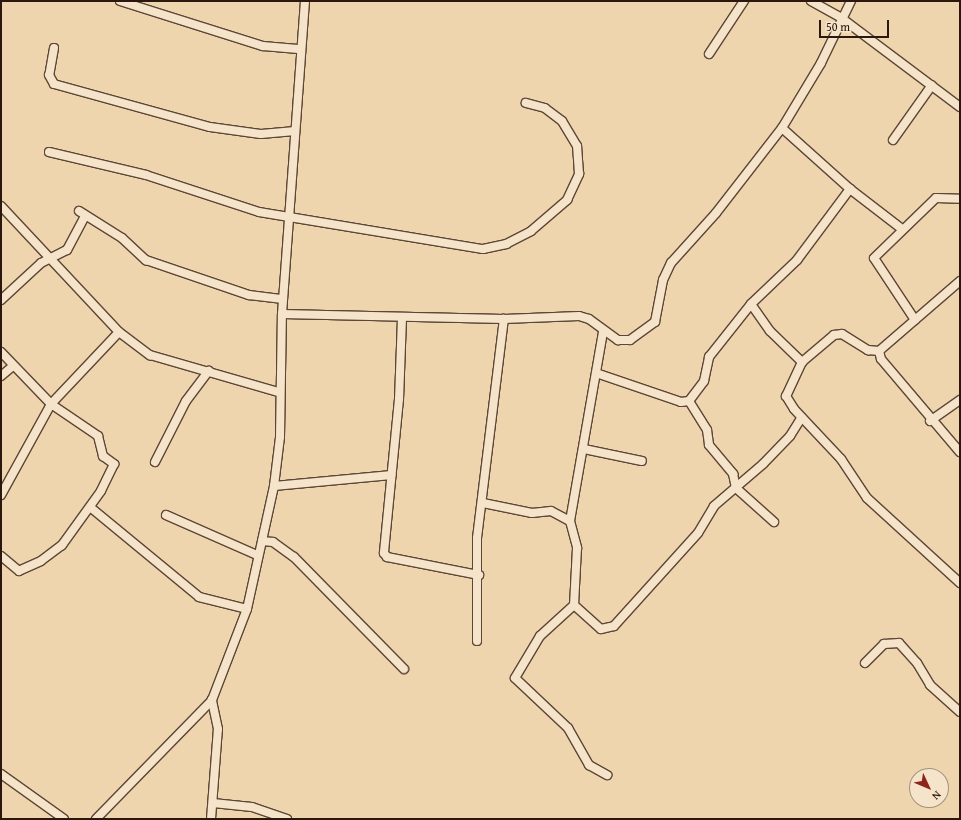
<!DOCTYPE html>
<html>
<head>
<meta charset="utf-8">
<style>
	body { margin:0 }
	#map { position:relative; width:961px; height:820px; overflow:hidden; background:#efd5ad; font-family:"Gentium Book Plus",serif }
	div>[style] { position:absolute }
	.roads { filter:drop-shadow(1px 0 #5c4636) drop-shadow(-1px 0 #5c4636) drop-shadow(0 1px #5c4636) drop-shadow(0 -1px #5c4636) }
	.minor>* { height:8px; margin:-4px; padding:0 4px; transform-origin:4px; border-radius:4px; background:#f5e4ca }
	span { translate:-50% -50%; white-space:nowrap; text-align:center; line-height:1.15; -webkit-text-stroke:3px #f5e4ca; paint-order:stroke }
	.frame { position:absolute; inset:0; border:2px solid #2b170e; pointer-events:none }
	.north { position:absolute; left:909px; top:768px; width:40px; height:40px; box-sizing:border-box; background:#f5e4ca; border:1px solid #a4927f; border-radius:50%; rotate:134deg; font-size:11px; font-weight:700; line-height:16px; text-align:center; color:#2b170e }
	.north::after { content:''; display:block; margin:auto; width:14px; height:18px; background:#8f2418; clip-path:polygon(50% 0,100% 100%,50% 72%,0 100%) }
	.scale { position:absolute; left:819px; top:20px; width:70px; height:18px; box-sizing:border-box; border:2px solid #2b170e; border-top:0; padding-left:5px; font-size:12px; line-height:14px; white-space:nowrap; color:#2b170e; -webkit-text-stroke:3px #f5e4ca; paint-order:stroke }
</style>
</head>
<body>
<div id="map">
	<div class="roads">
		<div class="minor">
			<i style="left:120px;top:1px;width:150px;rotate:17.5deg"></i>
			<i style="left:263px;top:46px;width:38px;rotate:5deg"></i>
			<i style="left:811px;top:1px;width:33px;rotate:29deg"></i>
			<i style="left:840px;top:17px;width:150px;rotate:36.9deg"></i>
			<i style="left:54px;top:48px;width:27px;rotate:100deg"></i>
			<i style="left:49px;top:75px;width:10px;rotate:61deg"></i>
			<i style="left:54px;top:84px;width:162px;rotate:15.4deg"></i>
			<i style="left:210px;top:127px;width:51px;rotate:7.8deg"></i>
			<i style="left:261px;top:134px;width:34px;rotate:-5deg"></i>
			<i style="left:709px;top:54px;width:64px;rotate:-56.6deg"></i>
			<i style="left:782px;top:128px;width:91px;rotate:41.9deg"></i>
			<i style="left:850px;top:189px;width:66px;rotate:37.6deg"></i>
			<i style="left:893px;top:140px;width:67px;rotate:-54.7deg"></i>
			<i style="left:49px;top:152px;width:100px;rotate:13.3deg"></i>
			<i style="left:146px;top:175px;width:119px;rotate:18.1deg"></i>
			<i style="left:259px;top:212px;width:227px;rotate:9.4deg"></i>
			<i style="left:483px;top:249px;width:24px;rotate:-12deg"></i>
			<i style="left:506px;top:244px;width:28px;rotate:-27deg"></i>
			<i style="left:531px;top:231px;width:48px;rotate:-40.7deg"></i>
			<i style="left:567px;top:200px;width:29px;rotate:-65deg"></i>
			<i style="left:579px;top:174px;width:28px;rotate:-94deg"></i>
			<i style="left:577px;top:146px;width:29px;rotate:-121deg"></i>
			<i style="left:562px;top:121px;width:21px;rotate:-143deg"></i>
			<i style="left:545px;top:108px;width:20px;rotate:-165deg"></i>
			<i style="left:1px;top:206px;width:173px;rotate:46.9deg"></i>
			<i style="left:119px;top:332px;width:39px;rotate:37deg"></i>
			<i style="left:150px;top:355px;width:133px;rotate:16.1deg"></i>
			<i style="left:79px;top:211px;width:51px;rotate:32.1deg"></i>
			<i style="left:122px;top:238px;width:33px;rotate:43deg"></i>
			<i style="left:146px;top:260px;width:109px;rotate:18.8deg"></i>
			<i style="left:249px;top:295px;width:34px;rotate:7deg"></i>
			<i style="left:960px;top:281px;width:107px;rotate:139.2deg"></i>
			<i style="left:879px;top:351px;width:8px;rotate:76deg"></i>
			<i style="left:881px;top:359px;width:122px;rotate:49.7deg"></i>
			<i style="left:1px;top:300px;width:54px;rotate:-42.8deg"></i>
			<i style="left:41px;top:263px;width:29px;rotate:-27deg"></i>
			<i style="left:67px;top:250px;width:36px;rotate:-62deg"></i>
			<i style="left:751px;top:304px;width:33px;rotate:55deg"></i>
			<i style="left:770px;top:331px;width:45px;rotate:44.1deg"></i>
			<i style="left:802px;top:362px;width:38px;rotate:115deg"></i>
			<i style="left:786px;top:396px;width:15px;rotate:58deg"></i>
			<i style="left:794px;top:409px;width:69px;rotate:46.8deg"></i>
			<i style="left:841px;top:459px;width:47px;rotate:56.3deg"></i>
			<i style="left:867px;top:498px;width:126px;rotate:42.4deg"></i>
			<i style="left:282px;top:314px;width:222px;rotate:1.3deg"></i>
			<i style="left:504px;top:319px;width:75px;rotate:-2.3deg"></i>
			<i style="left:579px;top:316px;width:10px;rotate:17deg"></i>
			<i style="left:589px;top:319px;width:36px;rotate:36deg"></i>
			<i style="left:618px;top:340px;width:12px"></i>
			<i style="left:630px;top:340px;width:31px;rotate:-36deg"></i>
			<i style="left:655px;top:322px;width:43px;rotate:-79.2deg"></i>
			<i style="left:663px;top:280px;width:19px;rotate:-65deg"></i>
			<i style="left:671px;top:263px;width:67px;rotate:-48deg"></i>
			<i style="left:716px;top:213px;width:108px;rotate:-52.2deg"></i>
			<i style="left:782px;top:128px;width:76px;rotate:-59deg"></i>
			<i style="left:821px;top:63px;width:69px;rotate:-64.2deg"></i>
			<i style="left:402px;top:318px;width:81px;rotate:92.1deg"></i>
			<i style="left:399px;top:399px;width:155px;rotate:95.6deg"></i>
			<i style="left:384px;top:553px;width:5px;rotate:53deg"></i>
			<i style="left:387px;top:557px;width:94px;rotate:11.1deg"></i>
			<i style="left:915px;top:320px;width:74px;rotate:-123.5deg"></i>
			<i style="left:874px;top:258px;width:86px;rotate:-44.1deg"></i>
			<i style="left:936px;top:198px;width:24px;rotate:2deg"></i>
			<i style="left:603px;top:332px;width:192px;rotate:99.9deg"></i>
			<i style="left:570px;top:521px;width:28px;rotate:75deg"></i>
			<i style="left:577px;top:548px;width:57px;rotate:93deg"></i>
			<i style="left:574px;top:605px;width:46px;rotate:137.6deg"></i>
			<i style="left:540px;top:636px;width:49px;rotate:120.8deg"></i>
			<i style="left:515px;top:678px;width:73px;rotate:43.3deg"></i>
			<i style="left:568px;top:728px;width:43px;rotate:60.4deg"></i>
			<i style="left:589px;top:765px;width:21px;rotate:29deg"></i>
			<i style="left:1px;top:352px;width:72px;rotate:46.1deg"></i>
			<i style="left:51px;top:404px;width:57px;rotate:34.2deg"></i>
			<i style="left:98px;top:436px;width:21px;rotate:76deg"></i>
			<i style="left:103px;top:456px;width:14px;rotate:36deg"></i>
			<i style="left:114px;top:464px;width:30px;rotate:116deg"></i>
			<i style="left:101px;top:491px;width:67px;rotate:125.8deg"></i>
			<i style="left:62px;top:545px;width:26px;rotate:143deg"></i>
			<i style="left:41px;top:561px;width:24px;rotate:156deg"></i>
			<i style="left:19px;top:571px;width:23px;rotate:-140deg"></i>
			<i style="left:802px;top:362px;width:42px;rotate:-40.2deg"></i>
			<i style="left:834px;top:335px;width:8px;rotate:-7deg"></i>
			<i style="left:842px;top:334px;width:31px;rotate:32deg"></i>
			<i style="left:868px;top:350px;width:11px;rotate:5deg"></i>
			<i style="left:596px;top:373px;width:90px;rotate:18.8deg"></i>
			<i style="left:681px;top:402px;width:8px;rotate:-7deg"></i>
			<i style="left:689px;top:401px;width:25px;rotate:-53deg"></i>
			<i style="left:704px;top:381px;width:25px;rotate:-78deg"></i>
			<i style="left:709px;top:357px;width:68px;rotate:-51.6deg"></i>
			<i style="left:751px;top:304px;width:64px;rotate:-43.7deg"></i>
			<i style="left:797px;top:260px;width:89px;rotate:-53.3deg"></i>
			<i style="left:1px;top:376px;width:16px;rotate:-40deg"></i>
			<i style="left:689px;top:401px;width:34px;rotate:58deg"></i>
			<i style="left:707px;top:430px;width:15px;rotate:82deg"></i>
			<i style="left:709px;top:445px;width:38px;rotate:50deg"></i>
			<i style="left:733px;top:474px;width:14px;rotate:78deg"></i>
			<i style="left:736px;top:488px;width:51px;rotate:41.8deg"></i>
			<i style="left:930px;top:421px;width:37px;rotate:-35deg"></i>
			<i style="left:584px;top:449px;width:59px;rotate:11.7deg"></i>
			<i style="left:155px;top:462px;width:68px;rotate:-63.1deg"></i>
			<i style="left:186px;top:401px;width:38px;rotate:-53deg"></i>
			<i style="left:274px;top:486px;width:118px;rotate:-5.4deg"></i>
			<i style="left:1px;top:495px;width:104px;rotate:-61.2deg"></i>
			<i style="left:51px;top:404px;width:99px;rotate:-46.6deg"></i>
			<i style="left:483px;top:503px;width:50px;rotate:11.5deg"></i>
			<i style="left:532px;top:513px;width:19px;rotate:-6deg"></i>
			<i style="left:551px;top:511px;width:21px;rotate:28deg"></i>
			<i style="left:90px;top:507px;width:141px;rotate:39.5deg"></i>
			<i style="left:199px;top:597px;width:49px;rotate:14deg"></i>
			<i style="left:166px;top:515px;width:99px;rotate:23.7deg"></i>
			<i style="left:262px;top:541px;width:11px;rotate:5deg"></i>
			<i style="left:273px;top:542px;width:26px;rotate:36deg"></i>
			<i style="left:294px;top:557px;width:157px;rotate:45.5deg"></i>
			<i style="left:574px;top:605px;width:36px;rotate:42deg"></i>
			<i style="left:601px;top:629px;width:13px;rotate:-13deg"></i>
			<i style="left:614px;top:626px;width:125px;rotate:-47.9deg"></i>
			<i style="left:698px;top:533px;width:31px;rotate:-59deg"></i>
			<i style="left:714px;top:506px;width:65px;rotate:-40.6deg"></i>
			<i style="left:763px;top:464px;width:39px;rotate:-46deg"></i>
			<i style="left:790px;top:436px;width:22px;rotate:-58deg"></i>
			<i style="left:477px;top:641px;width:103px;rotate:-90deg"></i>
			<i style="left:477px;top:538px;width:221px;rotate:-83deg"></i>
			<i style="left:865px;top:663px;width:27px;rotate:-45deg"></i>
			<i style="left:884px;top:644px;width:15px;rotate:-4deg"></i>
			<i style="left:899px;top:643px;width:27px;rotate:48deg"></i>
			<i style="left:917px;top:663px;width:26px;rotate:59deg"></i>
			<i style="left:930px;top:685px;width:40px;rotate:42deg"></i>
			<i style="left:1px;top:774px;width:77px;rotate:35.5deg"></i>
			<i style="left:213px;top:803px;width:39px;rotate:6deg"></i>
			<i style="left:252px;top:807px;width:37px;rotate:19deg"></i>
			<i style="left:96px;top:819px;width:166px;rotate:-45.7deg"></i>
			<i style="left:212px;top:700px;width:97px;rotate:-69deg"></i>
			<i style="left:247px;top:609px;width:126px;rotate:-77.6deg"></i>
			<i style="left:274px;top:486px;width:49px;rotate:-83deg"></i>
			<i style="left:280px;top:437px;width:123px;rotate:-89.1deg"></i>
			<i style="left:282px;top:314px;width:314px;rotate:-85.8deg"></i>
			<i style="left:211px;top:819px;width:90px;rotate:-85.6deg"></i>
			<i style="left:218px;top:729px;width:30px;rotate:-102deg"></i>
		</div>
	</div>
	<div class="frame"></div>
	<div class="north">N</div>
	<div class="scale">50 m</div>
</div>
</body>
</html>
